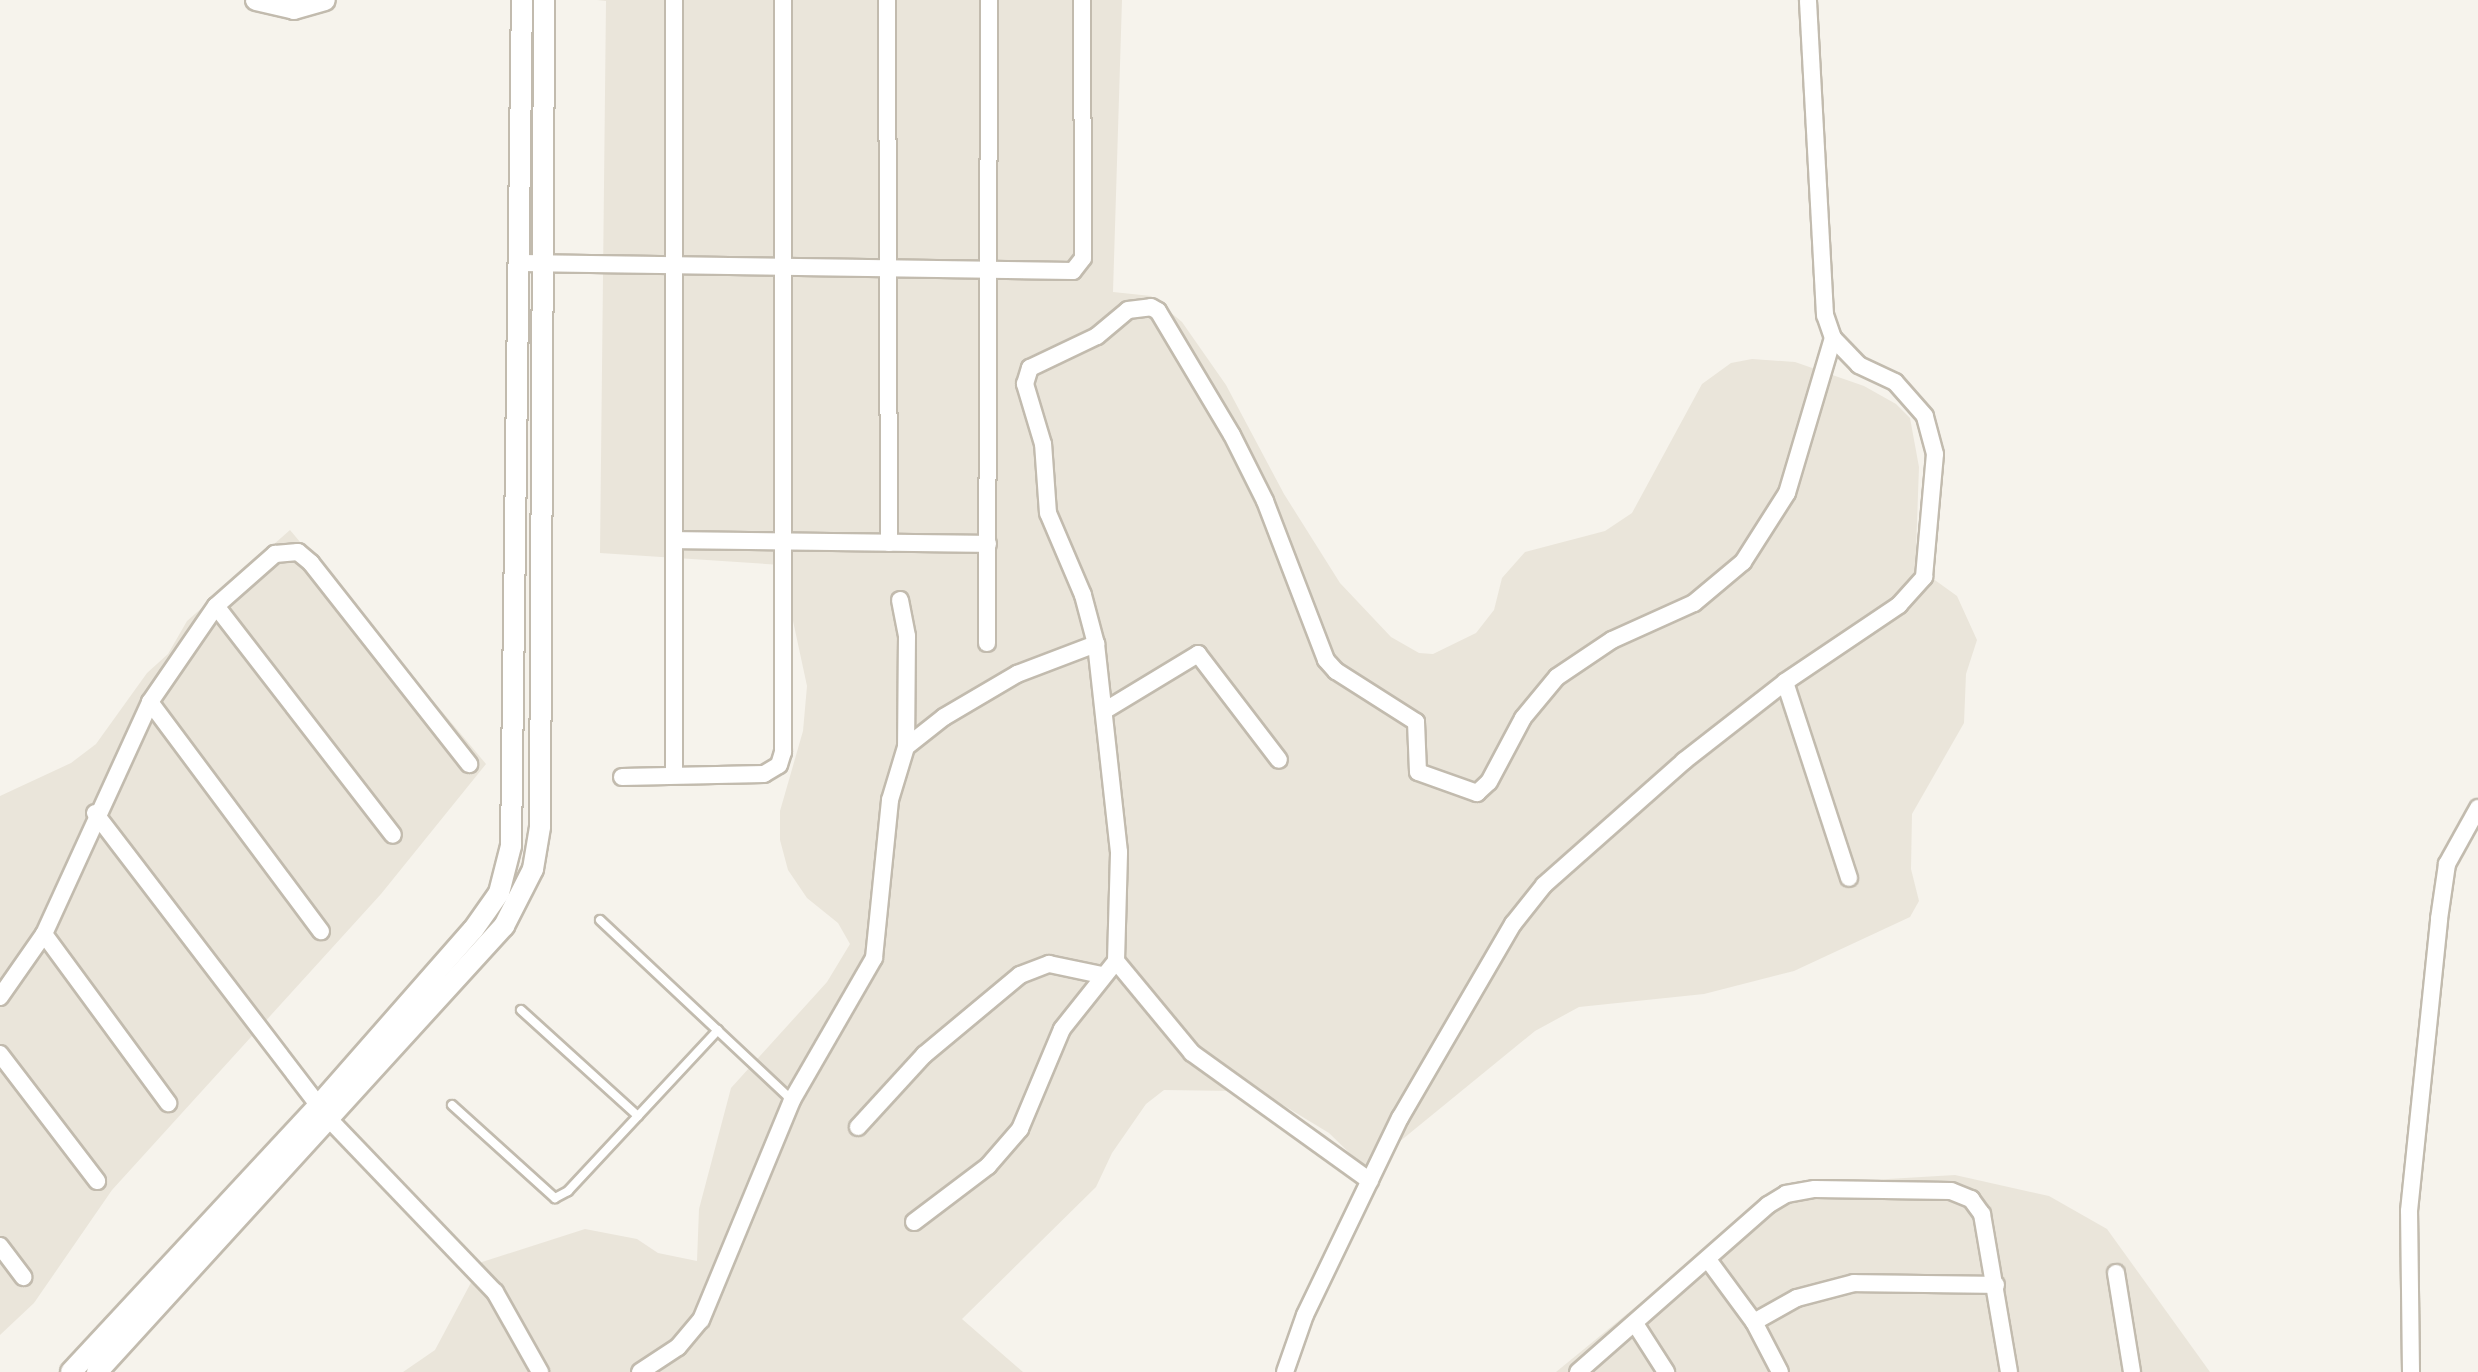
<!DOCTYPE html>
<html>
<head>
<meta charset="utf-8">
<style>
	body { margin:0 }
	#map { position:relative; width:2478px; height:1372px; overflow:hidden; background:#f6f3ec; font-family:Overpass,sans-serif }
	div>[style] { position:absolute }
	.residential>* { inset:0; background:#eae5da }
	.roads { filter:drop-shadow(2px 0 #c2bbae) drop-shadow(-2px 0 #c2bbae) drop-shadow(0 2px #c2bbae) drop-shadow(0 -2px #c2bbae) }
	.service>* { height:8px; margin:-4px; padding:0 4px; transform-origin:4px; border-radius:4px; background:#fff }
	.minor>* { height:16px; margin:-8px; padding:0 8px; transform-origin:8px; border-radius:8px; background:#fff }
	.tertiary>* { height:20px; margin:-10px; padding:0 10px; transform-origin:10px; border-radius:10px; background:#fff }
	span { translate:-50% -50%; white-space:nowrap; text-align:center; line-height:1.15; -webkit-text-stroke:6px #fff; paint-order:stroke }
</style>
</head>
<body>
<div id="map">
	<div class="residential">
		<i style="clip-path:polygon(597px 0,1122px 0,1113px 292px,1151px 296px,1182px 322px,1226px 385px,1284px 494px,1340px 583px,1391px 637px,1419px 653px,1433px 654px,1476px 633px,1494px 610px,1502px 578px,1525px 552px,1605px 531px,1632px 513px,1702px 384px,1731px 363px,1752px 359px,1795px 362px,1864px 386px,1896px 404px,1910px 418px,1919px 467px,1916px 550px,1932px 578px,1957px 596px,1977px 640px,1966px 674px,1964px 723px,1912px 814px,1911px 869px,1919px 901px,1910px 917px,1794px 971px,1704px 994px,1579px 1007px,1535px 1031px,1366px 1169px,1329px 1133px,1273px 1099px,1233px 1091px,1164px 1090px,1146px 1104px,1112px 1153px,1096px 1187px,962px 1319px,1023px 1372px,403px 1372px,435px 1350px,482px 1262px,585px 1229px,637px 1239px,658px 1253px,697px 1261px,699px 1209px,731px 1088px,827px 982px,850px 944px,838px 923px,807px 898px,788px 870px,780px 840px,780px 811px,803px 731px,807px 686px,781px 565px,600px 553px,606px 1px)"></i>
		<i style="clip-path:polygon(290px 530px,486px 764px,381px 894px,112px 1190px,34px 1303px,0 1335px,0 796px,71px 763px,96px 744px,147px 673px,168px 654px,187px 621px)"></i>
		<i style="clip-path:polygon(1955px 1175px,2049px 1196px,2107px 1229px,2210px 1372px,1556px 1372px,1655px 1291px,1778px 1203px,1821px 1183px)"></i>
	</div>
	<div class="roads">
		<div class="service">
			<i style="left:600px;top:920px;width:263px;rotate:43.2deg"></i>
			<i style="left:521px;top:1010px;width:158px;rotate:42.2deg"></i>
			<i style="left:452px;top:1105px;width:139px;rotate:42.1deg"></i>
			<i style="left:555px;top:1198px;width:15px;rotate:-28deg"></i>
			<i style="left:568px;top:1191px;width:220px;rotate:-47deg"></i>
		</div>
		<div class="minor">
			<i style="left:674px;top:0;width:775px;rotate:90deg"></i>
			<i style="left:887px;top:0;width:543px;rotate:89.79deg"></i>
			<i style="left:521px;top:263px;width:552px;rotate:0.83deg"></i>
			<i style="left:1073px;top:271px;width:16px;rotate:-52deg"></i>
			<i style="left:1083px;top:258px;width:258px;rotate:-90.2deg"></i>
			<i style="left:675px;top:540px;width:313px;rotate:0.7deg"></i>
			<i style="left:900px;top:600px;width:37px;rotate:79deg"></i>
			<i style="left:907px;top:636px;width:111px;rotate:90.5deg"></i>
			<i style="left:216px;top:606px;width:289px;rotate:52.3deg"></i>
			<i style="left:987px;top:643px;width:643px;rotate:-89.82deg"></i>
			<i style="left:1785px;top:682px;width:206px;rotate:71.9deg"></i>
			<i style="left:150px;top:702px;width:286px;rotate:53.3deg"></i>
			<i style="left:1104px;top:711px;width:110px;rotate:-31.2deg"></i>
			<i style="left:1198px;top:654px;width:133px;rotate:52.6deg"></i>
			<i style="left:622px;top:777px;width:142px;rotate:-1.2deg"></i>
			<i style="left:764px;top:774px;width:17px;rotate:-31deg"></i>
			<i style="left:779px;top:765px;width:14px;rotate:-73deg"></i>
			<i style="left:783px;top:752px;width:752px;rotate:-90deg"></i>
			<i style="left:95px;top:813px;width:384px;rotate:52.6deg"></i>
			<i style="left:328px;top:1118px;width:241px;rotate:46.2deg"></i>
			<i style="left:495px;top:1292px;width:92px;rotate:60.6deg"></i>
			<i style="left:44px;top:934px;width:210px;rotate:53.7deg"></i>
			<i style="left:1116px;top:961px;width:119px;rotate:50.4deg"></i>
			<i style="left:1192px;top:1053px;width:219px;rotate:35.7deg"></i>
			<i style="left:0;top:997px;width:77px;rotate:-55.1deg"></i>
			<i style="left:44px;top:934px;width:255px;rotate:-65.4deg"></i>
			<i style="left:150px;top:702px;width:116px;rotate:-55.5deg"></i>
			<i style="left:216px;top:606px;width:79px;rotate:-41.4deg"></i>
			<i style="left:275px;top:554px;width:23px;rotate:-5deg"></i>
			<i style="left:298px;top:552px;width:17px;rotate:40deg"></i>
			<i style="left:311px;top:563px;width:256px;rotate:51.8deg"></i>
			<i style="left:0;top:1054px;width:160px;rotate:52.6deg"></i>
			<i style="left:858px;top:1127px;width:98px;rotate:-47.5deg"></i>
			<i style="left:924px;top:1055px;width:125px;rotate:-39.8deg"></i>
			<i style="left:1020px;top:975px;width:31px;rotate:-21deg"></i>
			<i style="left:1049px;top:964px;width:53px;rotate:11.9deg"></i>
			<i style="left:914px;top:1222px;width:93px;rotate:-37.1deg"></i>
			<i style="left:988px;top:1166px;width:49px;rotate:-49.1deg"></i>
			<i style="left:1020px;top:1129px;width:108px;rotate:-67.2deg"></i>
			<i style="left:1062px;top:1029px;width:87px;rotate:-51.5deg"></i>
			<i style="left:1116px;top:961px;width:109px;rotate:-88.4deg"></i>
			<i style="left:1119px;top:852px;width:209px;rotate:-96.3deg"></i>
			<i style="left:1096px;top:644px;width:51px;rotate:-104.9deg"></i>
			<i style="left:1083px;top:595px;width:89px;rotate:-113.1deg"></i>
			<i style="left:1048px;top:513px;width:69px;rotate:-94.1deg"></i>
			<i style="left:1043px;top:444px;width:63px;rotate:-106.7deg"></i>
			<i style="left:1025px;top:384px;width:17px;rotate:-73deg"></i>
			<i style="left:1030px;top:368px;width:74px;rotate:-25.5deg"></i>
			<i style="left:1097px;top:336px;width:40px;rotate:-40deg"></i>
			<i style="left:1128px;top:310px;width:23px;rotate:-7deg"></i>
			<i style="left:1151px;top:307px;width:8px;rotate:30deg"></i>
			<i style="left:1158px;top:311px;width:144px;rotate:59.2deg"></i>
			<i style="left:1232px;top:435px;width:74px;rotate:63.4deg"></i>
			<i style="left:1265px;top:501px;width:170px;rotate:69deg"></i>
			<i style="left:1326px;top:660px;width:15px;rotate:48deg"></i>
			<i style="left:1336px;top:671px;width:95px;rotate:32.5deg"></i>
			<i style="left:1416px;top:722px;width:50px;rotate:87.7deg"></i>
			<i style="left:1418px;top:772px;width:63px;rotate:19.6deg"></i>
			<i style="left:1477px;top:793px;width:16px;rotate:-43deg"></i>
			<i style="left:1489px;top:782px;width:72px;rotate:-62deg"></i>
			<i style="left:1523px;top:718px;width:53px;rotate:-50.3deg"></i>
			<i style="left:1557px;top:677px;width:66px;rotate:-33.9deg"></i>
			<i style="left:1612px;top:640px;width:90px;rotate:-24.3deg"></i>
			<i style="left:1694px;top:603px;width:64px;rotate:-39.9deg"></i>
			<i style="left:1743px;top:562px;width:82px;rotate:-57.5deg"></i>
			<i style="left:1787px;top:493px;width:162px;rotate:-73.5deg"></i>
			<i style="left:0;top:1246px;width:39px;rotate:53deg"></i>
			<i style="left:1709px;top:1261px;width:76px;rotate:53.6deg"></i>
			<i style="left:1754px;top:1322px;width:56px;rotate:62.5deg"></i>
			<i style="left:2116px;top:1273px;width:100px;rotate:80.8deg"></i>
			<i style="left:1754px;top:1322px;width:49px;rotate:-29.2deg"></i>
			<i style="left:1797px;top:1298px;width:59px;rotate:-14.7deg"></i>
			<i style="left:1854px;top:1283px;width:142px;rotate:0.8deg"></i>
			<i style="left:1636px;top:1325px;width:56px;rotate:57.4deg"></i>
			<i style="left:640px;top:1372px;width:45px;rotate:-33.3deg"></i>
			<i style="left:678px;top:1347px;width:35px;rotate:-50deg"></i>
			<i style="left:701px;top:1320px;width:238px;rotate:-67.5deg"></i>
			<i style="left:792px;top:1100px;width:164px;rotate:-60deg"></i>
			<i style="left:874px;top:958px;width:159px;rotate:-84.2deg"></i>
			<i style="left:890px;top:800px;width:55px;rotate:-73.2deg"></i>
			<i style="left:906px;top:747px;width:48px;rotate:-38.3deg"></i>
			<i style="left:944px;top:717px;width:85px;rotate:-30.5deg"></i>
			<i style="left:1017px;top:674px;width:85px;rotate:-20.8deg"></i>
			<i style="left:1285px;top:1372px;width:60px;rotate:-70.7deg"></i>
			<i style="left:1305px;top:1315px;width:219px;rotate:-64.3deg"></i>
			<i style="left:1400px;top:1118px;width:225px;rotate:-59.8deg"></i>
			<i style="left:1513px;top:924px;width:50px;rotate:-51.5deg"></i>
			<i style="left:1544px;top:885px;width:187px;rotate:-41.5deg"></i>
			<i style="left:1684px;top:761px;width:128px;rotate:-38deg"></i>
			<i style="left:1785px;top:682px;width:138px;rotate:-34deg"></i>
			<i style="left:1899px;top:605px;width:38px;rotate:-48deg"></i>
			<i style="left:1924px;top:577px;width:123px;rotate:-84.9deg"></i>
			<i style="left:1935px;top:454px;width:39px;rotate:-105deg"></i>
			<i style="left:1925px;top:416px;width:45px;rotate:-131.4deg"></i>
			<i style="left:1895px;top:382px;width:40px;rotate:-155deg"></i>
			<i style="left:1859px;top:365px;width:37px;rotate:-134deg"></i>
			<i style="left:1833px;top:338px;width:24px;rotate:-109deg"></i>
			<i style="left:1825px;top:315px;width:315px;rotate:-93.1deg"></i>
			<i style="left:1578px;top:1372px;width:253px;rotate:-41.3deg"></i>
			<i style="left:1768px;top:1205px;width:21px;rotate:-31deg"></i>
			<i style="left:1786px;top:1194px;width:29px;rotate:-10deg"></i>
			<i style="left:1815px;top:1189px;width:136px;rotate:0.8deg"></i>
			<i style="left:1951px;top:1191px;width:22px;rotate:22deg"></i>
			<i style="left:1971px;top:1199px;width:19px;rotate:54deg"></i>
			<i style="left:1982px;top:1214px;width:160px;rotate:80.3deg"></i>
			<i style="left:2411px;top:1372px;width:161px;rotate:-90.7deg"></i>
			<i style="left:2409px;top:1211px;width:294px;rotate:-84.1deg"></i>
			<i style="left:2439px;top:919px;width:56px;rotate:-81.7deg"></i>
			<i style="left:2447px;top:864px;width:64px;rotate:-61deg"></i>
		</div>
		<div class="tertiary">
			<i style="left:256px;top:0;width:39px;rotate:13deg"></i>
			<i style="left:294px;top:9px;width:32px;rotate:-16deg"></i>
			<i style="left:71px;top:1372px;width:364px;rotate:-47.1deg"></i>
			<i style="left:319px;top:1105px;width:233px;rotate:-48.7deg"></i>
			<i style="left:473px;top:930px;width:45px;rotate:-54.9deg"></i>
			<i style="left:499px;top:893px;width:49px;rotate:-75.7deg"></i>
			<i style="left:511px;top:846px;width:846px;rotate:-89.26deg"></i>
			<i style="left:97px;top:1372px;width:604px;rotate:-47.62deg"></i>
			<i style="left:504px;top:926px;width:64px;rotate:-63deg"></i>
			<i style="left:533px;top:869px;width:43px;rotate:-80.5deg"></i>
			<i style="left:540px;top:827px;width:827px;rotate:-89.72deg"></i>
		</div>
	</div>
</div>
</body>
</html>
